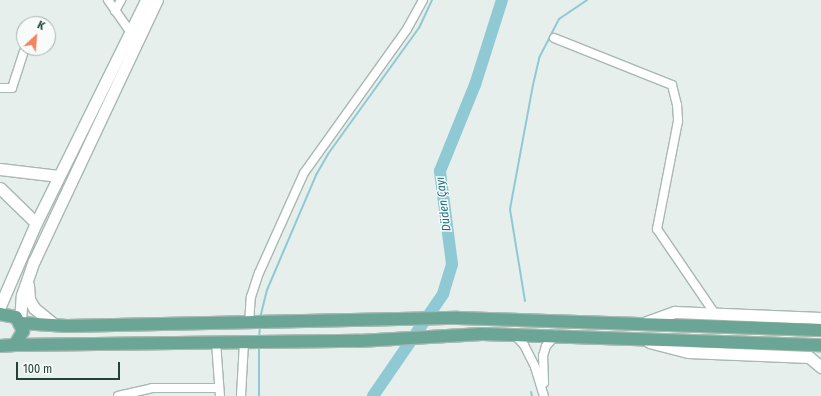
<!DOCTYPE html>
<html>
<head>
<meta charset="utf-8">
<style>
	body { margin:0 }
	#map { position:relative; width:821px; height:396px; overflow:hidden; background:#e6efeb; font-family:"Fira Sans Condensed",sans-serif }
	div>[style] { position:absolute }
	.stream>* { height:2px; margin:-1px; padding:0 1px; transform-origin:1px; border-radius:1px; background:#8ec9d4 }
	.river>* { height:12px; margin:-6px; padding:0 6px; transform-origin:6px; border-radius:6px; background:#8ec9d4 }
	.roads { filter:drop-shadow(1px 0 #a8b8b2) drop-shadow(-1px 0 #a8b8b2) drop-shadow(0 1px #a8b8b2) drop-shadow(0 -1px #a8b8b2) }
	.street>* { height:8px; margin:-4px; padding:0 4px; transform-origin:4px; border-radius:4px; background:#fff }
	.secondary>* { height:11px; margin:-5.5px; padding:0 5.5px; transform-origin:5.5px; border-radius:5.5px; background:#fff }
	.primary>* { height:12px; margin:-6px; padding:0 6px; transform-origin:6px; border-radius:6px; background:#6aa596 }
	span { translate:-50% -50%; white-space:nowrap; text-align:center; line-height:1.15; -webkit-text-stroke:3px #f7fbf9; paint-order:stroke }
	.water-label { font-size:12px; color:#1c6f80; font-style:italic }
	.north { position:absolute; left:16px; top:16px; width:40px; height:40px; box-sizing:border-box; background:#f7fbf9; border:1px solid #a3b1ad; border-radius:50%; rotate:26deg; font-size:11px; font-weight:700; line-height:16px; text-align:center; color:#24423a }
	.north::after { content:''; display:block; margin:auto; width:14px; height:18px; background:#f4845f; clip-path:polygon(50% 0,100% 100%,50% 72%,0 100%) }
	.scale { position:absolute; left:16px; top:362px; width:104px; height:18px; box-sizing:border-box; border:2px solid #24423a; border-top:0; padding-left:5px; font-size:12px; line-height:14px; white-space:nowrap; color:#24423a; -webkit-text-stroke:3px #f7fbf9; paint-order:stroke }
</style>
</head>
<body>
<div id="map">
	<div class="stream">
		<i style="left:525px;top:301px;width:93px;rotate:-99.3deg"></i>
		<i style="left:510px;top:209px;width:126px;rotate:-79.5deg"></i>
		<i style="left:533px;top:85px;width:28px;rotate:-77deg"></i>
		<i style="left:539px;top:58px;width:44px;rotate:-62.9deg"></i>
		<i style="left:559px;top:19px;width:34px;rotate:-34deg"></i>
		<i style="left:260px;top:318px;width:29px;rotate:-76deg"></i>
		<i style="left:267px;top:290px;width:125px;rotate:-66.9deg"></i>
		<i style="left:316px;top:175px;width:24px;rotate:-60deg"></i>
		<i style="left:328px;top:154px;width:155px;rotate:-54.2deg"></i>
		<i style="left:419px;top:28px;width:31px;rotate:-65deg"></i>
		<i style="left:259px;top:338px;width:11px;rotate:-85deg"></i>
		<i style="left:531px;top:392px;width:4px;rotate:76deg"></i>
		<i style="left:259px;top:396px;width:49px;rotate:-90deg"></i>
	</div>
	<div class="river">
		<i style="left:373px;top:396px;width:124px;rotate:-55.5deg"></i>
		<i style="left:443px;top:294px;width:31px;rotate:-73deg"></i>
		<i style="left:452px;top:264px;width:94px;rotate:-97.4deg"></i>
		<i style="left:440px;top:171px;width:93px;rotate:-67.9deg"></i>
		<i style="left:475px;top:85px;width:89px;rotate:-72.4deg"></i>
	</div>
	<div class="roads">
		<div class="street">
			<i style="left:108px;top:0;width:38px;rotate:55deg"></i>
			<i style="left:115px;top:11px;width:13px;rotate:-61deg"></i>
			<i style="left:554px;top:38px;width:127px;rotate:21.7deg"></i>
			<i style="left:672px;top:85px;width:21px;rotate:76deg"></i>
			<i style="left:677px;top:105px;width:16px;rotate:86deg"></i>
			<i style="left:678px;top:121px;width:110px;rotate:101deg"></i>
			<i style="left:657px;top:229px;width:103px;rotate:55.7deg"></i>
			<i style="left:0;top:88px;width:12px"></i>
			<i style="left:12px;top:88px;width:38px;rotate:-72deg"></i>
			<i style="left:249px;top:323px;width:26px;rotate:-86deg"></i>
			<i style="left:251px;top:297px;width:25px;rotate:-72deg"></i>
			<i style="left:259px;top:273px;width:110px;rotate:-65.8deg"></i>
			<i style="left:304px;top:173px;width:177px;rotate:-54.4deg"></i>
			<i style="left:407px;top:29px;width:33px;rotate:-61deg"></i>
			<i style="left:515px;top:335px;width:13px;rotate:48deg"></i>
			<i style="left:524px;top:345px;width:25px;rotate:63deg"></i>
			<i style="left:535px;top:367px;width:30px;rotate:73deg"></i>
			<i style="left:216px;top:342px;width:54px;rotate:85.8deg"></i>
			<i style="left:544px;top:383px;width:27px;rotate:-92deg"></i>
			<i style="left:543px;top:356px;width:10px;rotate:-73deg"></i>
			<i style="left:546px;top:346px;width:15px;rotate:-48deg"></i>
			<i style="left:118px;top:396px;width:35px;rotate:-13deg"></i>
			<i style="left:152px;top:388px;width:67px"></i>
			<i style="left:241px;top:396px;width:54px;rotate:-86.8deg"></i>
		</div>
		<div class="secondary">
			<i style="left:0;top:169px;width:59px;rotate:6.8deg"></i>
			<i style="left:0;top:188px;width:50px;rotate:44.2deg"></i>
			<i style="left:28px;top:285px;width:14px;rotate:86deg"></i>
			<i style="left:29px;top:299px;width:10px;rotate:61deg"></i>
			<i style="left:34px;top:308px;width:27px;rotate:39deg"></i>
			<i style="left:0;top:306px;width:90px;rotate:-66.6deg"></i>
			<i style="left:36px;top:223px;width:249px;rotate:-63.7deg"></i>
			<i style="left:20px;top:321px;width:26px;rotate:-86deg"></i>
			<i style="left:22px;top:295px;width:36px;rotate:-71deg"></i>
			<i style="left:34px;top:261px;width:289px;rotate:-64.8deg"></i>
			<i style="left:644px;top:323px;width:33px;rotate:-20deg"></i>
			<i style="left:675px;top:312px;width:146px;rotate:2.4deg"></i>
			<i style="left:649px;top:342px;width:40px;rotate:14.4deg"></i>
			<i style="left:688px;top:352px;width:121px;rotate:2.4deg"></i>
			<i style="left:809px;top:357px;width:16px;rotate:40deg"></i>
		</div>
		<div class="primary">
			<i style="left:0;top:314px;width:16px;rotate:11deg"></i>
			<i style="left:16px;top:317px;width:16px;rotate:63deg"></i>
			<i style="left:23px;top:331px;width:16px;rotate:120deg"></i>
			<i style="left:15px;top:345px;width:15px;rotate:176deg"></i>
			<i style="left:21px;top:323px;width:46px;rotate:3.7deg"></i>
			<i style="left:67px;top:326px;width:391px;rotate:-1.2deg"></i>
			<i style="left:458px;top:318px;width:363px;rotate:1.9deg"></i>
			<i style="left:15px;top:345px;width:344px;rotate:-0.7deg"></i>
			<i style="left:359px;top:341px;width:123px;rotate:-3.3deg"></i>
			<i style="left:482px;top:334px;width:339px;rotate:1.9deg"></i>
		</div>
	</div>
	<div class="water-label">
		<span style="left:444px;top:204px;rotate:-97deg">Düden Çayı</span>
	</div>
	<div class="north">K</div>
	<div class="scale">100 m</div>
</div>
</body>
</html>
